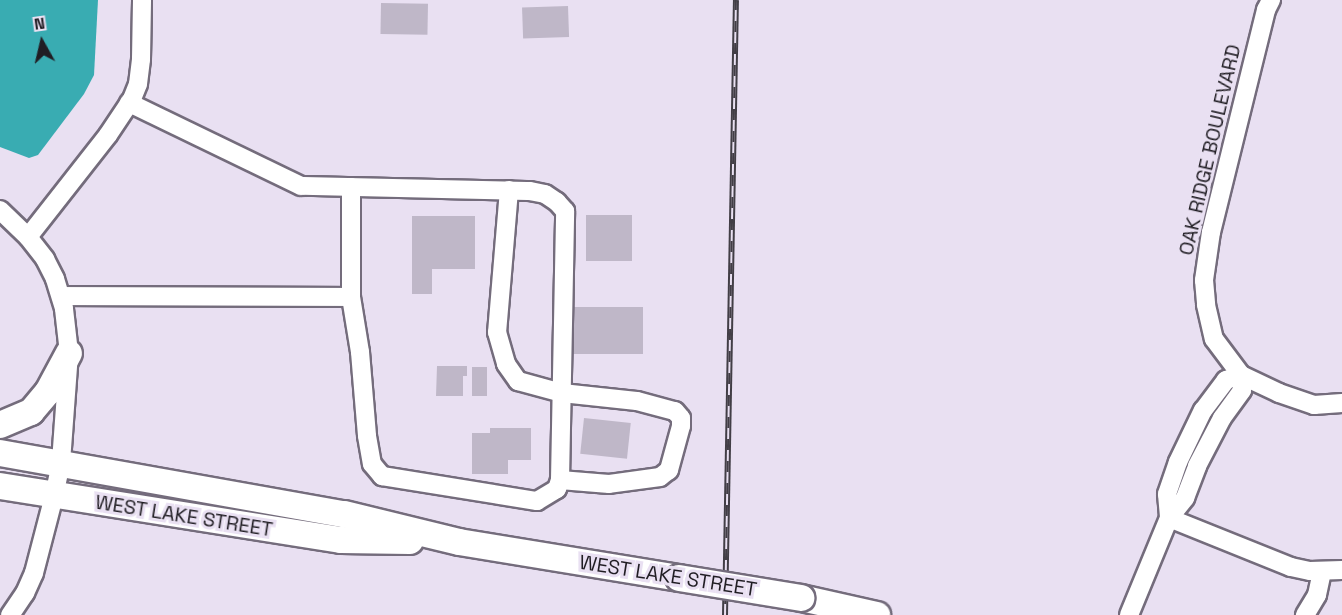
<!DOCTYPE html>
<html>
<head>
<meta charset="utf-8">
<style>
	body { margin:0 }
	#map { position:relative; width:1342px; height:615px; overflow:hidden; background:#e9e0f2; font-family:"Space Grotesk",sans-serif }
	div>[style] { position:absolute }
	.water>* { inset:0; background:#39acb2 }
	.building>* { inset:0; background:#bfb7c8; transform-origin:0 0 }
	.roads { filter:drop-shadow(2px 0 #746c7c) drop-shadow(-2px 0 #746c7c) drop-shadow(0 2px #746c7c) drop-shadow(0 -2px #746c7c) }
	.minor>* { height:18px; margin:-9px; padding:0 9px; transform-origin:9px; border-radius:9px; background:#fff }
	.highway>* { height:26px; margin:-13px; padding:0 13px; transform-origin:13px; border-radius:13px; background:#fff }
	.rail>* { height:6px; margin-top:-3px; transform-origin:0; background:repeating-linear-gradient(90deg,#e9e0f2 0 11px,#423e46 0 22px); box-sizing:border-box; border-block:2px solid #423e46 }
	.bridges { filter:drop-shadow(2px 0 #746c7c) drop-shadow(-2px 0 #746c7c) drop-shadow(0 2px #746c7c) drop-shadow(0 -2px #746c7c) }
	.highway-bridge>* { height:26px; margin:-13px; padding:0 13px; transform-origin:13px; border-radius:13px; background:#fff }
	span { translate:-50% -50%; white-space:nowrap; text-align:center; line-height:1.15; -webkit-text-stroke:6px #e9e0f2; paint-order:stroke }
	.street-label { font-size:20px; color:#201d23 }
	.north { position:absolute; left:12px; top:12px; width:60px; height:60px; -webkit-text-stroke:4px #e9e0f2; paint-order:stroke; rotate:352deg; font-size:16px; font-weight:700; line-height:24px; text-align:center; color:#201d23 }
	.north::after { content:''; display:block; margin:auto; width:21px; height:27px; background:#201d23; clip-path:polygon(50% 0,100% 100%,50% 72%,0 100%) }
</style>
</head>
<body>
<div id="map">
	<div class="water">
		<i style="clip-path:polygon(0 0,98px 0,94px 75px,84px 94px,38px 155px,29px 158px,0 147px)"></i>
	</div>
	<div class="building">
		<i style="left:381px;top:3px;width:47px;height:31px;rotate:1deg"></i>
		<i style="left:568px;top:6px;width:31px;height:46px;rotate:88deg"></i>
		<i style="left:632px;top:215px;width:46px;height:46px;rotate:90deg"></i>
		<i style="clip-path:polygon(412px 216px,475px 216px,475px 269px,432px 269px,432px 294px,412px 294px)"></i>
		<i style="left:566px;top:307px;width:77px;height:47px"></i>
		<i style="clip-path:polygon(437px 366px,467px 366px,467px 376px,463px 376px,463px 396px,436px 396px)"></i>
		<i style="left:472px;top:367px;width:15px;height:29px"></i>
		<i style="left:584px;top:418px;width:47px;height:36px;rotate:6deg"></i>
		<i style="clip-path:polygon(490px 428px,531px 428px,531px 460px,508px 460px,508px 474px,472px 474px,472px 433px,490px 433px)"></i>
	</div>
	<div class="roads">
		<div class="minor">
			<i style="left:1271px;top:0;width:11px;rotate:117deg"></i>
			<i style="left:1266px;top:10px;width:229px;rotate:103.9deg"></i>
			<i style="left:1211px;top:232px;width:49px;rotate:98.3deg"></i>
			<i style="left:1204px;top:280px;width:25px;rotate:85deg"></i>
			<i style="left:1206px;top:305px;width:35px;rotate:77deg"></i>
			<i style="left:1214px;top:339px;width:45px;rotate:53.1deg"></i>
			<i style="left:1241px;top:375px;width:42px;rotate:25.3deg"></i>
			<i style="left:1279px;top:393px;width:37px;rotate:19deg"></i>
			<i style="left:1314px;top:405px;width:28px;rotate:-4deg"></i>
			<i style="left:351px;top:187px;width:110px;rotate:90deg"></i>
			<i style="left:509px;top:190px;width:143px;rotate:94.8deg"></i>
			<i style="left:497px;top:332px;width:33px;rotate:74deg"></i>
			<i style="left:506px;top:364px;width:21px;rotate:55deg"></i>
			<i style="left:518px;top:381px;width:46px;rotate:15.3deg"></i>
			<i style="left:562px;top:393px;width:75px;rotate:6.1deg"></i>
			<i style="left:637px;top:401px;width:39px;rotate:15deg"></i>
			<i style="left:675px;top:411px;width:9px;rotate:49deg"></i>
			<i style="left:681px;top:418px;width:8px;rotate:90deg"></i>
			<i style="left:681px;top:426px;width:46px;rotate:105.3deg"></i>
			<i style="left:669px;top:470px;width:11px;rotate:142deg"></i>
			<i style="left:660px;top:477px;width:51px;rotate:172.2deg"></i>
			<i style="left:609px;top:484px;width:49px;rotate:-175.3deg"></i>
			<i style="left:0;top:210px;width:39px;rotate:44deg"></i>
			<i style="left:28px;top:237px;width:28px;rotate:52deg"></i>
			<i style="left:45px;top:259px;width:22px;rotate:63deg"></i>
			<i style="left:55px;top:279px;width:31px;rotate:73deg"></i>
			<i style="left:64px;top:309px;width:44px;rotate:83.5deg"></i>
			<i style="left:69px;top:353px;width:110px;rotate:94.2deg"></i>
			<i style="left:61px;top:463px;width:34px;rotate:102deg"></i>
			<i style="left:54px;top:496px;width:80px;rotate:104.6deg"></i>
			<i style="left:34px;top:573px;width:22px;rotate:114deg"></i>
			<i style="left:25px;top:593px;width:27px;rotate:124deg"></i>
			<i style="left:28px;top:237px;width:130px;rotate:-51.9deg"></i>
			<i style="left:108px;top:135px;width:43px;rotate:-56.3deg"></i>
			<i style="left:132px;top:99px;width:16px;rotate:-68deg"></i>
			<i style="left:138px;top:84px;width:25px;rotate:-83deg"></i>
			<i style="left:141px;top:59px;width:59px;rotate:-89deg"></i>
			<i style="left:61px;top:296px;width:290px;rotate:0.2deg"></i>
			<i style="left:351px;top:297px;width:56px;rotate:80.7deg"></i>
			<i style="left:360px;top:352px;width:84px;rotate:85.2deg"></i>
			<i style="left:367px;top:436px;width:28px;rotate:80deg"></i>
			<i style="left:372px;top:464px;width:16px;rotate:50deg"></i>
			<i style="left:382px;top:476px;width:157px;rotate:9.2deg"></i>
			<i style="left:537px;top:501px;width:23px;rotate:-31deg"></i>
			<i style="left:557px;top:489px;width:9px;rotate:-72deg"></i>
			<i style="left:560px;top:480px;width:269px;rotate:-88.9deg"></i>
			<i style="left:565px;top:211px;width:12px;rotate:-132deg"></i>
			<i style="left:557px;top:202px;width:14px;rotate:-146deg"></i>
			<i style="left:545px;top:194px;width:16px;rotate:-169deg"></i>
			<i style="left:529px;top:191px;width:228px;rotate:-178.7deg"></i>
			<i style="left:301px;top:186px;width:191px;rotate:-154.2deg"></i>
			<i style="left:1169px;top:518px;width:131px;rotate:21.9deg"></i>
			<i style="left:1291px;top:567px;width:19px;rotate:12deg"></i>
			<i style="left:1310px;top:571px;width:32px;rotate:-2deg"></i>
			<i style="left:1129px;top:615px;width:105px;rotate:-67.6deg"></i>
			<i style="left:1169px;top:518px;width:26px;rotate:-51deg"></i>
			<i style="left:1185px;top:498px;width:34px;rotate:-69deg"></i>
			<i style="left:1197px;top:466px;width:54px;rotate:-62.5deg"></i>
			<i style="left:1222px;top:418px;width:34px;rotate:-54deg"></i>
			<i style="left:1242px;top:390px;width:15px;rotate:-94deg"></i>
			<i style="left:1241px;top:375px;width:16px;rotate:162deg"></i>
			<i style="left:1226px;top:380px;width:38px;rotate:127deg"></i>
			<i style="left:1203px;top:410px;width:58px;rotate:115.7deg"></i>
			<i style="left:1178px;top:462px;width:34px;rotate:109deg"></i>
			<i style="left:1167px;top:494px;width:24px;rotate:85deg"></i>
			<i style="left:1305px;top:615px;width:23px;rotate:-59deg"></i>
			<i style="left:1317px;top:595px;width:24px;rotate:-78deg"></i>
		</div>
		<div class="highway">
			<i style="left:0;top:425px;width:34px;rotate:-23deg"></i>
			<i style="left:31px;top:412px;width:26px;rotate:-50deg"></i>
			<i style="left:48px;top:392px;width:44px;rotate:-61.7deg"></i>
			<i style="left:0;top:453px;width:349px;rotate:10.1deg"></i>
			<i style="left:344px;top:514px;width:118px;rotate:13.7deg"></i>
			<i style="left:459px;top:542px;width:223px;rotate:9.3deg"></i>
			<i style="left:0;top:486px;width:345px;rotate:9deg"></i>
			<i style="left:341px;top:540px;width:69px;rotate:0.8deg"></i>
			<i style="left:801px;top:598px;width:78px;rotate:12.6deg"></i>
		</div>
	</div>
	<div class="rail">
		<i style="left:725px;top:615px;width:615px;rotate:-88.98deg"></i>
	</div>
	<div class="bridges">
		<div class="highway-bridge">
			<i style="left:679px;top:578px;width:124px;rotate:9.3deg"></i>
		</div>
	</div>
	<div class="street-label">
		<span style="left:1210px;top:150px;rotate:-77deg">OAK RIDGE BOULEVARD</span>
		<span style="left:184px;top:516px;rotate:9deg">WEST LAKE STREET</span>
		<span style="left:668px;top:576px;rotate:9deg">WEST LAKE STREET</span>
	</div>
	<div class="north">N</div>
</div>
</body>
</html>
